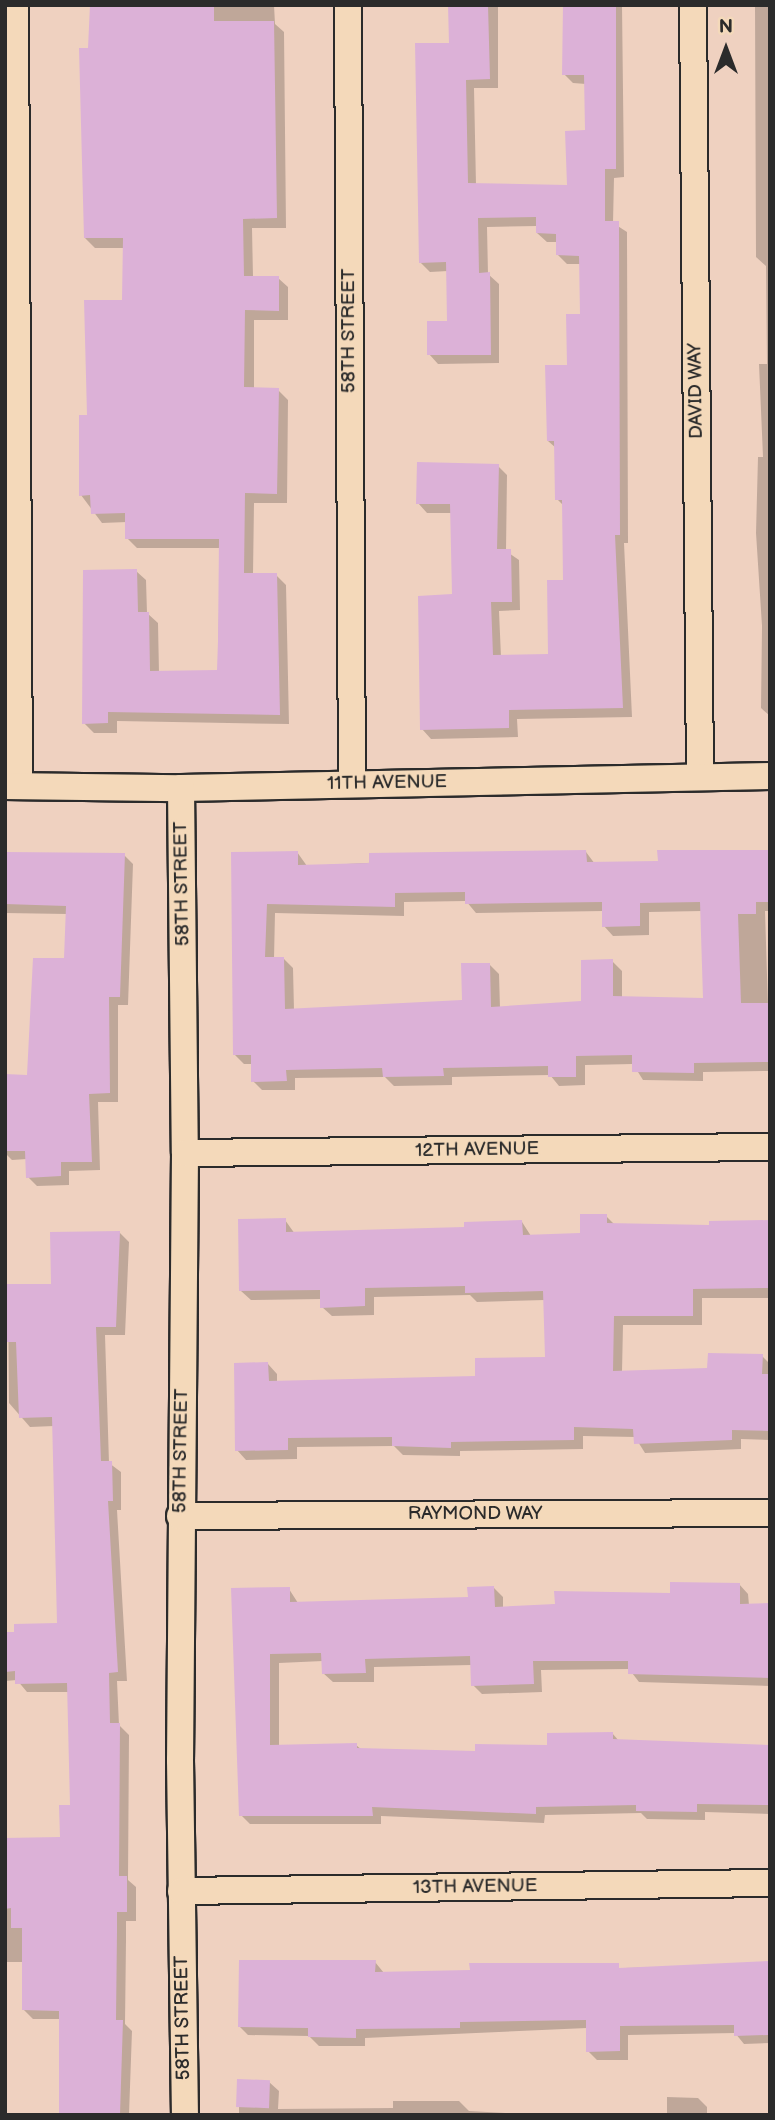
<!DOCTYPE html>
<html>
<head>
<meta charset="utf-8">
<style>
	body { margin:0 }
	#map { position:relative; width:775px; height:2120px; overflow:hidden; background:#efd1c0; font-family:"Balsamiq Sans",sans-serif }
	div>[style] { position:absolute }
	.shadow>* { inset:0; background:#0003 }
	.building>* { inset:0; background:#dcb1d7; transform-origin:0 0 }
	.roads { filter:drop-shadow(2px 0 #2b2b2b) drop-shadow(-2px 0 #2b2b2b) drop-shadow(0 2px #2b2b2b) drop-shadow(0 -2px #2b2b2b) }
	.street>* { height:26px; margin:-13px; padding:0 13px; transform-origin:13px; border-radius:13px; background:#f4d9ba }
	span { translate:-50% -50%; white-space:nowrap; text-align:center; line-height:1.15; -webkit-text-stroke:5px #f4d9ba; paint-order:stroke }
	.street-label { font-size:19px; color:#2b2b2b }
	.frame { position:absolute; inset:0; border:7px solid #2b2b2b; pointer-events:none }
	.north { position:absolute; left:691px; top:14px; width:70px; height:70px; -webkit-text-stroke:5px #f4d9ba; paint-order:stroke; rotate:0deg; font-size:19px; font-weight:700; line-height:28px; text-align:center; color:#2b2b2b }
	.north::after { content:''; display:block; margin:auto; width:24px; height:32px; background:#2b2b2b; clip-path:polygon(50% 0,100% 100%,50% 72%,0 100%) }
</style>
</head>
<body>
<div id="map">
	<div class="shadow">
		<i style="clip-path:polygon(91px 5px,274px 5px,275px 24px,284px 32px,286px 228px,252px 228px,253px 277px,278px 278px,288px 287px,288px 320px,254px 320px,254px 389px,278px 390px,288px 400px,287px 503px,254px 503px,253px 575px,276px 575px,286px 585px,289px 724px,117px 721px,117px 733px,94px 733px,84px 723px,136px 571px,146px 580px,147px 613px,158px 623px,159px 673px,218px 672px,220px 548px,137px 548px,127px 538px,127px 522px,102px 523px,81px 495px,89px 417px,123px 302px,124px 248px,95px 248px,85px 238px)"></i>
		<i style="clip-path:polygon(450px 5px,498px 5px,498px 88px,474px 88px,476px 185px,569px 187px,587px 132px,586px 84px,573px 83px,564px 74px,565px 5px,622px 5px,624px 177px,614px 178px,613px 223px,627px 232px,628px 543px,624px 543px,632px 717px,517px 719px,518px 737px,431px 739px,422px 729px,454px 596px,452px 513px,427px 513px,418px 503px,498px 466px,507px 475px,506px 551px,519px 560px,520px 610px,499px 611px,501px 657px,550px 656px,565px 582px,564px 506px,557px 499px,556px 448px,548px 441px,582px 316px,581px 264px,567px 264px,557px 254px,558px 242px,547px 242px,537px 233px,537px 226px,487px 227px,488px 274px,499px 284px,499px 363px,438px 364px,429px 354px,449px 323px,448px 271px,430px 272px,420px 262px,451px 44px)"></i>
		<i style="clip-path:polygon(755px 5px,770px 5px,770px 716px,761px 708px,762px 626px,756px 533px,758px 457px,763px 457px,759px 364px,767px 364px,766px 266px,756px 257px)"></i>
		<i style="clip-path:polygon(evenodd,297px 852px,307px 866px,586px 852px,595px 864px,660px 862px,770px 852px,770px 911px,765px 911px,770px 1071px,703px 1072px,703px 1081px,643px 1080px,633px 1064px,585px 1065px,585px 1085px,559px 1086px,550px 1075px,452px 1077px,452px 1085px,394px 1086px,385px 1077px,295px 1078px,295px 1090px,262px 1090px,253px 1081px,253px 1064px,244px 1064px,235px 1055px,233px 854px,297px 852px,466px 901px,476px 913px,604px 911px,604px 926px,613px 936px,649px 935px,649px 912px,702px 911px,705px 1000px,622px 998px,622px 971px,612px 961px,582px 1002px,500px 1008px,499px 974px,489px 964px,464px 1002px,294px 1010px,293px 968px,284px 959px,274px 959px,275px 913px,404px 916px,404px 902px,466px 901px)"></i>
		<i style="clip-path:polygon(5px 855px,124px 855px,133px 864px,128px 1005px,118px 1005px,118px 1102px,98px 1102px,100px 1170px,69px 1171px,69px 1185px,37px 1186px,28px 1177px,27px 1159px,12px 1160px,5px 1153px,5px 1076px,29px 1077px,66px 959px,67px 914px,5px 913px)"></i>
		<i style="clip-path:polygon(606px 1216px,615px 1225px,711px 1226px,770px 1222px,770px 1298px,702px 1298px,702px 1325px,623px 1325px,622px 1372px,709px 1370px,762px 1356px,770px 1364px,770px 1440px,741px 1439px,741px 1449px,645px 1453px,635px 1437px,583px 1436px,583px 1449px,460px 1451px,460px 1456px,403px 1455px,394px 1446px,297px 1447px,297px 1459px,246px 1460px,237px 1450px,268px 1364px,277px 1374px,277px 1383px,477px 1378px,546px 1359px,545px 1300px,477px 1302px,470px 1295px,374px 1297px,374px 1315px,332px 1316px,322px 1307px,322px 1299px,251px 1300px,241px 1291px,285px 1220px,295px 1234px,466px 1229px,522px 1222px,531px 1236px,582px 1235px)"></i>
		<i style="clip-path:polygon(119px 1232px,129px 1242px,125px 1335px,105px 1335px,109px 1463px,121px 1472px,121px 1510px,117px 1510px,127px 1681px,117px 1681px,119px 1725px,129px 1735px,128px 1880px,136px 1887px,136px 1921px,126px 1921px,126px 1941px,125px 2024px,132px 2031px,129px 2115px,62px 2115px,61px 2019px,33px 2019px,23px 2009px,24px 1962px,5px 1962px,5px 1840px,61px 1839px,72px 1807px,69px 1692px,27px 1692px,17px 1680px,5px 1681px,5px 1634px,59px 1625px,54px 1426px,30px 1427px,9px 1403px,8px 1286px,52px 1285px)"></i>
		<i style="clip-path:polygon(739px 1584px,748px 1594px,749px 1605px,770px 1605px,770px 1686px,639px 1682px,629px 1669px,541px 1670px,542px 1692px,482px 1694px,473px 1685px,472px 1665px,374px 1667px,374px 1682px,333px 1682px,323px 1673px,323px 1661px,279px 1663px,279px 1746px,356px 1745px,362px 1750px,476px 1753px,549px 1747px,612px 1733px,619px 1741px,770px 1747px,770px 1814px,705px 1812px,705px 1820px,647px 1819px,641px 1813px,545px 1815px,544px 1823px,381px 1816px,381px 1824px,250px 1824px,241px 1815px,233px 1590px,289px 1589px,298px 1603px,469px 1599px,494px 1588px,503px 1597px,503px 1609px,672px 1595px)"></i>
		<i style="clip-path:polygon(375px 1962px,384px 1973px,770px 1965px,770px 2043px,744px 2044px,735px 2033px,628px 2035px,628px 2060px,597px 2060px,588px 2051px,587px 2028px,365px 2038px,365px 2046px,319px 2046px,309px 2036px,248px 2035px,239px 2026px)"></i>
		<i style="clip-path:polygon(239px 2081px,269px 2082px,279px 2091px,278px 2109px,393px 2108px,393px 2101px,459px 2101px,469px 2111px,540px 2115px,239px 2115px)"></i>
		<i style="clip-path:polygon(667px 2097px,698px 2098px,707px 2107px,707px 2115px,667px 2115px)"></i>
	</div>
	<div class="building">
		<i style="clip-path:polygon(90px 5px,214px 5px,214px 21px,274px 21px,277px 218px,243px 219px,244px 276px,279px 276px,279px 311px,245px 310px,244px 387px,279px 388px,277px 494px,245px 493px,244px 573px,277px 573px,280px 715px,108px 712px,108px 723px,82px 724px,83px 570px,137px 569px,138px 612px,149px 612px,150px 671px,217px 670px,218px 641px,219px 539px,125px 539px,125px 513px,91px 514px,90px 495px,79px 496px,79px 415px,87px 415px,84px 300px,122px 300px,123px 238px,84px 238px,79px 48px,88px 48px)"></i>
		<i style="clip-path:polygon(448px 5px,488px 5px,490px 79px,466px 80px,468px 183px,567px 185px,565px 131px,585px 130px,584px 75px,562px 75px,563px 5px,616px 5px,616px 169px,605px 169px,605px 221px,619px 221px,620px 535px,615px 535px,623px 708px,509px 710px,509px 728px,420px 730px,418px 596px,452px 594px,450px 504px,416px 504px,417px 462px,499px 464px,497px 549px,511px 549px,512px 602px,491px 602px,493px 655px,548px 654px,547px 580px,563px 580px,562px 500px,555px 500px,554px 441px,547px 441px,545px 365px,567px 365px,566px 314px,580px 314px,579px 256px,556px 255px,556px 234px,536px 233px,536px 217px,478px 218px,479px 273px,490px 272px,491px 355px,427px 355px,427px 321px,447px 321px,446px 262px,419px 263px,415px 43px,449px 43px)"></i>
		<i style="clip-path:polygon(evenodd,586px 850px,587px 862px,658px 861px,657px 850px,770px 850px,770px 902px,756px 902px,756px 914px,738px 914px,741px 1003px,770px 1003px,770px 1062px,694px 1063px,694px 1073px,632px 1072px,632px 1055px,576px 1056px,576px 1077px,548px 1077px,548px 1066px,443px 1068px,444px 1076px,383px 1077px,382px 1068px,286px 1070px,287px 1081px,251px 1082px,251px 1055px,233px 1055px,231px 852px,298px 851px,298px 865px,369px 863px,369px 853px,586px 850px,465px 892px,465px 904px,602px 902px,602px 927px,640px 926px,640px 903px,700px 902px,703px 998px,613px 996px,613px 959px,581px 960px,581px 1001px,491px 1007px,490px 963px,461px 963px,462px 1000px,285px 1009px,284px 957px,265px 957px,267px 904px,395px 907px,395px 893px,465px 892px)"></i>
		<i style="clip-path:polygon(5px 852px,125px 853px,120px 997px,109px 997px,110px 1093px,89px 1094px,92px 1162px,61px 1162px,61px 1176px,26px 1178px,25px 1151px,5px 1151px,5px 1074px,27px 1075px,33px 958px,64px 958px,66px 906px,5px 904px)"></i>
		<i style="clip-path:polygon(580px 1214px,607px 1214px,607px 1223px,709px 1225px,709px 1221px,770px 1220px,770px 1288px,693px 1289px,693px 1316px,614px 1316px,613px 1371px,707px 1368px,708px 1353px,763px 1354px,762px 1374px,770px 1374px,770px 1431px,732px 1430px,732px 1440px,634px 1444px,633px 1429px,574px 1427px,574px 1440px,451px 1442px,451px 1448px,392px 1446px,392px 1437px,288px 1438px,288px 1450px,235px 1451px,234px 1363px,268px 1362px,269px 1381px,475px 1376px,475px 1358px,545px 1357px,543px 1291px,465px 1293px,465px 1286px,365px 1288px,365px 1306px,320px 1308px,320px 1290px,239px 1291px,238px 1219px,286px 1218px,286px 1232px,464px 1227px,464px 1222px,522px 1220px,523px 1235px,580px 1233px)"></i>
		<i style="clip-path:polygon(120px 1231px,116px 1327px,96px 1327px,101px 1461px,112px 1461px,113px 1501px,108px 1501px,118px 1672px,109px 1673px,110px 1723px,120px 1723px,119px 1876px,127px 1876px,127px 1912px,117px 1912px,117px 1931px,116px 2020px,123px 2020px,120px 2115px,59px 2115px,59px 2011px,22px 2010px,22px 1928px,11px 1928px,11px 1908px,5px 1909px,5px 1838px,60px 1837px,59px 1805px,70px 1805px,67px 1683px,15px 1684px,15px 1671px,5px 1672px,5px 1632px,14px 1632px,14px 1624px,57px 1623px,52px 1417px,19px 1418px,16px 1342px,7px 1342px,7px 1284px,51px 1284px,50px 1232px)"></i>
		<i style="clip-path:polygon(670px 1582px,740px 1583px,740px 1604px,770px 1603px,770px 1678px,628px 1674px,628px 1661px,533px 1661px,534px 1684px,471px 1686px,470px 1656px,365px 1659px,366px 1673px,322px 1674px,321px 1653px,270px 1654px,270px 1745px,357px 1743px,357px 1748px,475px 1751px,475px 1744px,547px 1745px,547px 1733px,613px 1732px,613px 1739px,770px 1745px,770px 1805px,697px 1804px,697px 1812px,636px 1811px,636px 1805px,536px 1807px,536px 1814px,372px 1807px,373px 1816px,239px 1816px,231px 1588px,290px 1587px,290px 1602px,468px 1597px,467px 1587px,494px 1586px,495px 1607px,555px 1604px,554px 1591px,670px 1593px)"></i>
		<i style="clip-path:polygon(239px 1960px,376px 1960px,375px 1972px,470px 1970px,469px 1963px,619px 1963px,619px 1968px,770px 1961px,768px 2035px,734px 2036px,734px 2025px,620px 2026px,620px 2051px,586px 2052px,586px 2020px,460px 2022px,460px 2028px,356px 2029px,356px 2038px,308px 2037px,308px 2028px,238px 2027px)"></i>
		<i style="left:237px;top:2079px;width:33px;height:28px;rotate:2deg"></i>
	</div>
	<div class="roads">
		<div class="street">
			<i style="left:15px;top:5px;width:781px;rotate:89.71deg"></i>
			<i style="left:348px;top:5px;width:778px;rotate:89.71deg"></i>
			<i style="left:693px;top:5px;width:772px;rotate:89.48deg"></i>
			<i style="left:5px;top:786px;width:176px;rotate:0.7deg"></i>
			<i style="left:181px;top:788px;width:589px;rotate:-1.17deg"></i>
			<i style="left:181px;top:788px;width:365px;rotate:89.4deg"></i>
			<i style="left:185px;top:1153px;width:607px;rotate:90.47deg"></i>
			<i style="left:180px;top:1760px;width:355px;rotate:89.2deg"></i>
			<i style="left:185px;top:1153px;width:585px;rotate:-0.59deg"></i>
			<i style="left:180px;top:1516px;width:590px;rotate:-0.29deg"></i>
			<i style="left:181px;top:1891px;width:589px;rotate:-0.78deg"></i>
		</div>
	</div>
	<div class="street-label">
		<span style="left:349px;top:331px;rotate:-90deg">58TH STREET</span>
		<span style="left:696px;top:391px;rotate:-91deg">DAVID WAY</span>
		<span style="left:387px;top:783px;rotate:-1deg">11TH AVENUE</span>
		<span style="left:182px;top:884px;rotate:-91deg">58TH STREET</span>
		<span style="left:477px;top:1150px;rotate:-1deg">12TH AVENUE</span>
		<span style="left:181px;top:1451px;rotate:-89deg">58TH STREET</span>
		<span style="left:475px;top:1514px">RAYMOND WAY</span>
		<span style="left:475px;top:1887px;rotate:-1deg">13TH AVENUE</span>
		<span style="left:183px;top:2018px;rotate:-91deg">58TH STREET</span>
	</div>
	<div class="frame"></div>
	<div class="north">N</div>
</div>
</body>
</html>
